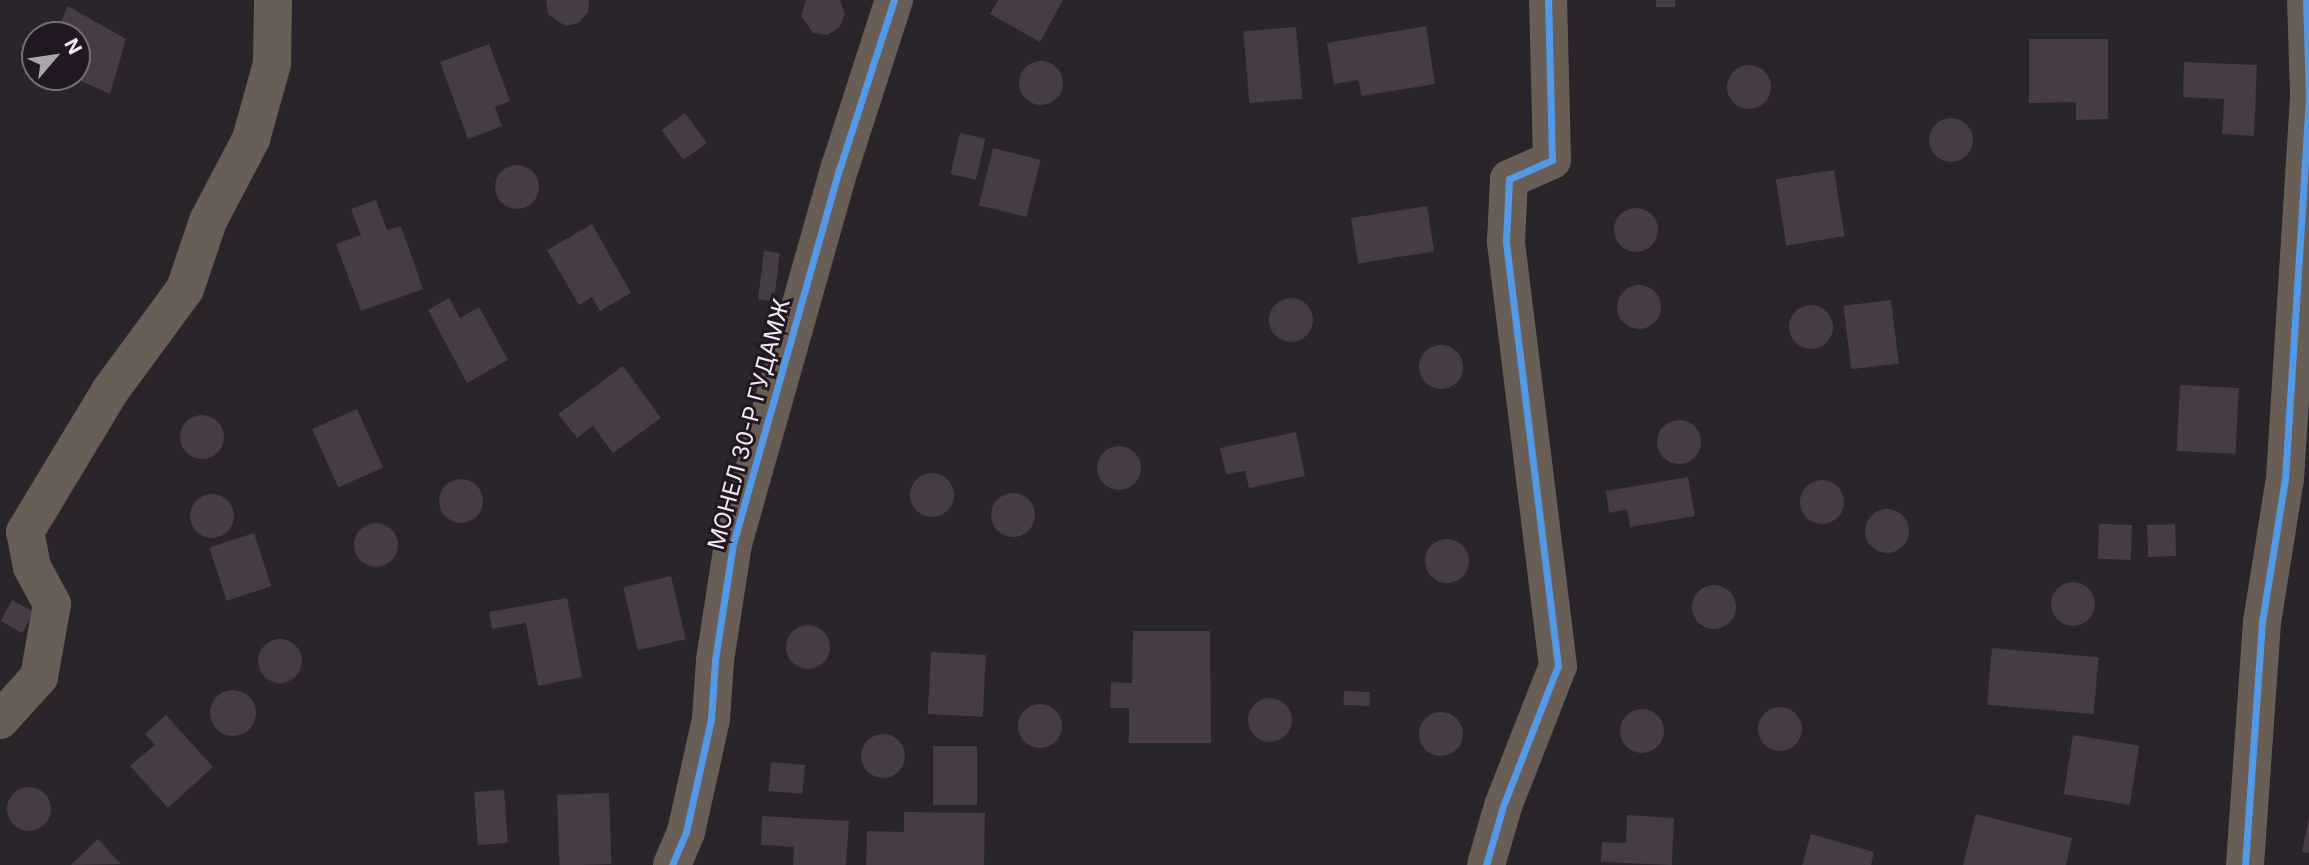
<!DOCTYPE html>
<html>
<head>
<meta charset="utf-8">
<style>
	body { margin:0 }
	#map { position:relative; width:2309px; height:865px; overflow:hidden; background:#2a242b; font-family:Inter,sans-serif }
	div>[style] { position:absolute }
	.building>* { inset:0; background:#473b44; transform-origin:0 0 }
	.round { border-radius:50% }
	.street>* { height:38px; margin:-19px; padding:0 19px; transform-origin:19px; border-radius:19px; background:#695e56 }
	.cycleway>* { height:7px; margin:-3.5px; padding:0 3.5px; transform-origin:3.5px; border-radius:3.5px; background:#5399e6 }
	span { translate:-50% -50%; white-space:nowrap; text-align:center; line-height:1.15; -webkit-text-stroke:6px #221824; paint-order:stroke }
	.street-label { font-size:23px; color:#f2eaf3 }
	.north { position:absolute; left:21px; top:21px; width:70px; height:70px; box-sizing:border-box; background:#221824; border:2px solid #756c77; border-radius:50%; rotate:61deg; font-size:19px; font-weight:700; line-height:28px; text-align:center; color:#f2eaf3 }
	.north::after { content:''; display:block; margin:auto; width:24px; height:32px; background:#aca5ad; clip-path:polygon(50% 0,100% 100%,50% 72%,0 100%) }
</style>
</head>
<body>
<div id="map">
	<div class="building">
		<i style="clip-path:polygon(546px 0,589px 0,588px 12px,579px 23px,565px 26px,548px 14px)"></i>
		<i style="clip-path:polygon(806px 0,840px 0,845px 14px,839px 28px,827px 35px,813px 33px,801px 16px)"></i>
		<i style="clip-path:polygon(998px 0,1063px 0,1040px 42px,990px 14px)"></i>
		<i style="left:1656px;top:0;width:19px;height:7px"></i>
		<i style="clip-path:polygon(68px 6px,126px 39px,110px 94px,72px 77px,77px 77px,77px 35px,55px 35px)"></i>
		<i style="clip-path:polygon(1426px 26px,1435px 84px,1362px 96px,1358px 80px,1334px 84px,1327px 43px)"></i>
		<i style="left:1296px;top:27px;width:72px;height:53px;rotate:85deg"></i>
		<i style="clip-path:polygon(2029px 39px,2108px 39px,2108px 119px,2076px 120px,2076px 102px,2029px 103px)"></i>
		<i style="clip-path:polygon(489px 44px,510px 101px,495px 107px,502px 126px,468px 139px,440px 62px)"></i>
		<i class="round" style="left:1019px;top:61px;width:44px;height:44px"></i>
		<i style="clip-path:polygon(2184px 62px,2257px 65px,2254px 136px,2222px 134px,2224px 99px,2183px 97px)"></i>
		<i class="round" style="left:1727px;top:65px;width:44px;height:44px"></i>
		<i style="clip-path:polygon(40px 77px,64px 77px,60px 86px)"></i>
		<i style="left:685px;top:113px;width:37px;height:29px;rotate:54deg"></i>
		<i class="round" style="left:1929px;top:118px;width:44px;height:44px"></i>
		<i style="left:960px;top:133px;width:26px;height:42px;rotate:13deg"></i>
		<i style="left:993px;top:148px;width:49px;height:59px;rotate:14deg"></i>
		<i class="round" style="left:495px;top:165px;width:44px;height:44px"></i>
		<i style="left:1834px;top:170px;width:67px;height:59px;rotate:81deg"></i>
		<i style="clip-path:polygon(376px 200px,387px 230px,401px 226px,423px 289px,361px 311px,336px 244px,361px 235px,351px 209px)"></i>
		<i style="left:1427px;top:206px;width:46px;height:77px;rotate:81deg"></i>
		<i class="round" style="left:1614px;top:208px;width:44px;height:44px"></i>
		<i style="clip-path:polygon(592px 224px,631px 293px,600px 311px,592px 297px,579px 305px,547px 250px)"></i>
		<i style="left:764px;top:251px;width:16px;height:49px;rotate:7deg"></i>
		<i class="round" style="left:1617px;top:285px;width:44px;height:44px"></i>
		<i style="clip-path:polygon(449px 298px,460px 318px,479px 307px,508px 360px,467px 383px,428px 310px)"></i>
		<i class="round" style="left:1269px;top:298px;width:44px;height:44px"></i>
		<i style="left:1891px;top:300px;width:64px;height:48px;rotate:83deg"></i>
		<i class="round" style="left:1789px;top:305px;width:44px;height:44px"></i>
		<i class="round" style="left:1419px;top:345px;width:44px;height:44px"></i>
		<i style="clip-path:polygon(623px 366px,661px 418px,613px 453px,593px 426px,577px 438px,558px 414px)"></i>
		<i style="left:2180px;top:385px;width:59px;height:66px;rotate:3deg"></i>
		<i style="left:357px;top:409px;width:64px;height:49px;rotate:66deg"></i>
		<i class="round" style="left:180px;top:415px;width:44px;height:44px"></i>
		<i class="round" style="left:1657px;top:420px;width:44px;height:44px"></i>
		<i style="clip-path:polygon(1296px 432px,1305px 476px,1249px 488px,1245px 471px,1226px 474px,1220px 448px)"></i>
		<i class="round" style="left:1097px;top:446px;width:44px;height:44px"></i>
		<i class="round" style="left:910px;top:473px;width:44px;height:44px"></i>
		<i style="clip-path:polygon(1688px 477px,1695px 516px,1630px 527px,1627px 509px,1609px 513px,1606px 491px)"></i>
		<i class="round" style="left:439px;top:479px;width:44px;height:44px"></i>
		<i class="round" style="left:1800px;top:480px;width:44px;height:44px"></i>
		<i class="round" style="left:991px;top:493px;width:44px;height:44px"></i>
		<i class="round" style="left:190px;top:494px;width:44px;height:44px"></i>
		<i class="round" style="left:1865px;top:509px;width:44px;height:44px"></i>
		<i class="round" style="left:354px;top:523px;width:44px;height:44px"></i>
		<i style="left:2175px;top:524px;width:32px;height:28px;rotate:88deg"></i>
		<i style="left:2132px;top:525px;width:35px;height:33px;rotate:92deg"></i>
		<i style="left:254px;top:533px;width:56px;height:47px;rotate:72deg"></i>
		<i class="round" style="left:1425px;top:539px;width:44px;height:44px"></i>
		<i style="left:671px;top:576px;width:65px;height:49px;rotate:77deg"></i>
		<i class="round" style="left:2051px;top:582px;width:44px;height:44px"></i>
		<i class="round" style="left:1692px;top:585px;width:44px;height:44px"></i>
		<i style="clip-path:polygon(567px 598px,582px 677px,538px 686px,526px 623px,492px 629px,489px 612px)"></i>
		<i style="left:12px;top:600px;width:25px;height:24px;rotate:29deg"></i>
		<i class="round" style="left:786px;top:625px;width:44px;height:44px"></i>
		<i style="clip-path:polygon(1133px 631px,1210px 631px,1211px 743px,1129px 743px,1129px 708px,1110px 708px,1111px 682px,1132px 683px)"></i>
		<i class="round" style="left:258px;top:639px;width:44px;height:44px"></i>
		<i style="left:1992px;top:648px;width:107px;height:57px;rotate:5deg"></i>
		<i style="left:931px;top:652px;width:55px;height:62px;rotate:3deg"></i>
		<i class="round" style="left:210px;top:690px;width:46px;height:46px"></i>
		<i style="left:1344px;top:691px;width:26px;height:14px;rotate:2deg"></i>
		<i class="round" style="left:1248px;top:698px;width:44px;height:44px"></i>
		<i class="round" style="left:1018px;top:704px;width:44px;height:44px"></i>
		<i class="round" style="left:1758px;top:707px;width:44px;height:44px"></i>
		<i class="round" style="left:1620px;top:709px;width:44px;height:44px"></i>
		<i class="round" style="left:1419px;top:712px;width:44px;height:44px"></i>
		<i style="clip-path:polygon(166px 715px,213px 767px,168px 808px,130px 766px,155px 745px,145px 734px)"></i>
		<i class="round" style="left:861px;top:734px;width:44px;height:44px"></i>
		<i style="left:2073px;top:735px;width:67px;height:60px;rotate:9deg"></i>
		<i style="left:933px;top:746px;width:44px;height:59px"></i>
		<i style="left:771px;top:762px;width:34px;height:29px;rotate:5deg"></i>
		<i class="round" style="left:7px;top:787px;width:44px;height:44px"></i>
		<i style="left:504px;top:790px;width:53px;height:30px;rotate:86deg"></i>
		<i style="left:609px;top:793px;width:71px;height:52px;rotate:88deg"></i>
		<i style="clip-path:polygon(904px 812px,985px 813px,984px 865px,866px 865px,867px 831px,904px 832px)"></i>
		<i style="clip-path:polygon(1976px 814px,2072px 838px,2066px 865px,1963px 865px)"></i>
		<i style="clip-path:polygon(1627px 815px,1674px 818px,1672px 865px,1601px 862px,1602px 842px,1626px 843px)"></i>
		<i style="clip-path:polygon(762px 816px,849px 821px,846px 865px,793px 865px,794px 847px,761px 845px)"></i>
		<i style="clip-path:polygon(2309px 817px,2309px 853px,2302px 852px)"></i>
		<i style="clip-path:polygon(1811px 834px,1874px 852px,1871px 865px,1802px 865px)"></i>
		<i style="clip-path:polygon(98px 839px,121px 864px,71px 865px)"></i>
	</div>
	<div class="street">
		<i style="left:0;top:720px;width:58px;rotate:-47.8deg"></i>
		<i style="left:39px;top:677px;width:74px;rotate:-79.9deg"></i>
		<i style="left:52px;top:604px;width:42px;rotate:-118.4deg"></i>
		<i style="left:32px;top:567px;width:36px;rotate:-101deg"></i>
		<i style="left:25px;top:532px;width:165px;rotate:-58.9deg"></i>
		<i style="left:110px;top:391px;width:127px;rotate:-53.7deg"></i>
		<i style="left:185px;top:289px;width:72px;rotate:-71.3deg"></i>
		<i style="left:208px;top:221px;width:93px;rotate:-62.3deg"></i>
		<i style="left:251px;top:139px;width:78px;rotate:-74.4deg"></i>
		<i style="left:272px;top:64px;width:64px;rotate:-89.1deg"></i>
		<i style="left:672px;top:865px;width:36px;rotate:-67deg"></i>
		<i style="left:686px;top:832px;width:116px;rotate:-77.5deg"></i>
		<i style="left:711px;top:719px;width:59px;rotate:-86.1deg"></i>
		<i style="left:715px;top:660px;width:117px;rotate:-81.2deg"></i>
		<i style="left:733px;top:544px;width:392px;rotate:-74.2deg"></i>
		<i style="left:840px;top:167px;width:176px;rotate:-72.1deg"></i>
		<i style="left:1486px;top:865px;width:61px;rotate:-73.9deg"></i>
		<i style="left:1503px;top:806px;width:150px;rotate:-68.6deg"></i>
		<i style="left:1558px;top:666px;width:428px;rotate:-97deg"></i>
		<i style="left:1506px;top:241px;width:62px;rotate:-87.2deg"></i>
		<i style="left:1509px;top:179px;width:47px;rotate:-23.8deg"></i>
		<i style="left:1552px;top:160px;width:160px;rotate:-91.4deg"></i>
		<i style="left:2245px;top:865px;width:244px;rotate:-86deg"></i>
		<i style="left:2262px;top:622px;width:145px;rotate:-80.9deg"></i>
		<i style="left:2285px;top:479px;width:386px;rotate:-86.4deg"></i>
		<i style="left:2309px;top:94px;width:94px;rotate:-91.8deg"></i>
	</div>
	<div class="cycleway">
		<i style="left:672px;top:865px;width:36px;rotate:-67deg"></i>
		<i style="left:686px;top:832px;width:116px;rotate:-77.5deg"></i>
		<i style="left:711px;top:719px;width:59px;rotate:-86.1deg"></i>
		<i style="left:715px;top:660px;width:117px;rotate:-81.2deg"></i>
		<i style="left:733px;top:544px;width:392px;rotate:-74.2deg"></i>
		<i style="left:840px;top:167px;width:176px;rotate:-72.1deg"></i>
		<i style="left:1486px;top:865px;width:61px;rotate:-73.9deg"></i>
		<i style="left:1503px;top:806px;width:150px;rotate:-68.6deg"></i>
		<i style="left:1558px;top:666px;width:428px;rotate:-97deg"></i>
		<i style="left:1506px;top:241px;width:62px;rotate:-87.2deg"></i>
		<i style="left:1509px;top:179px;width:47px;rotate:-23.8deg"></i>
		<i style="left:1552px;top:160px;width:160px;rotate:-91.4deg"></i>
		<i style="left:2245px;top:865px;width:244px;rotate:-86deg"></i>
		<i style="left:2262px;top:622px;width:145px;rotate:-80.9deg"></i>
		<i style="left:2285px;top:479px;width:386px;rotate:-86.4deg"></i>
		<i style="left:2309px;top:94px;width:94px;rotate:-91.8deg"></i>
	</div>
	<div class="street-label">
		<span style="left:749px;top:424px;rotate:-75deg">МОНЕЛ 30-Р ГУДАМЖ</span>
	</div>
	<div class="north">N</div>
</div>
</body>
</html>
